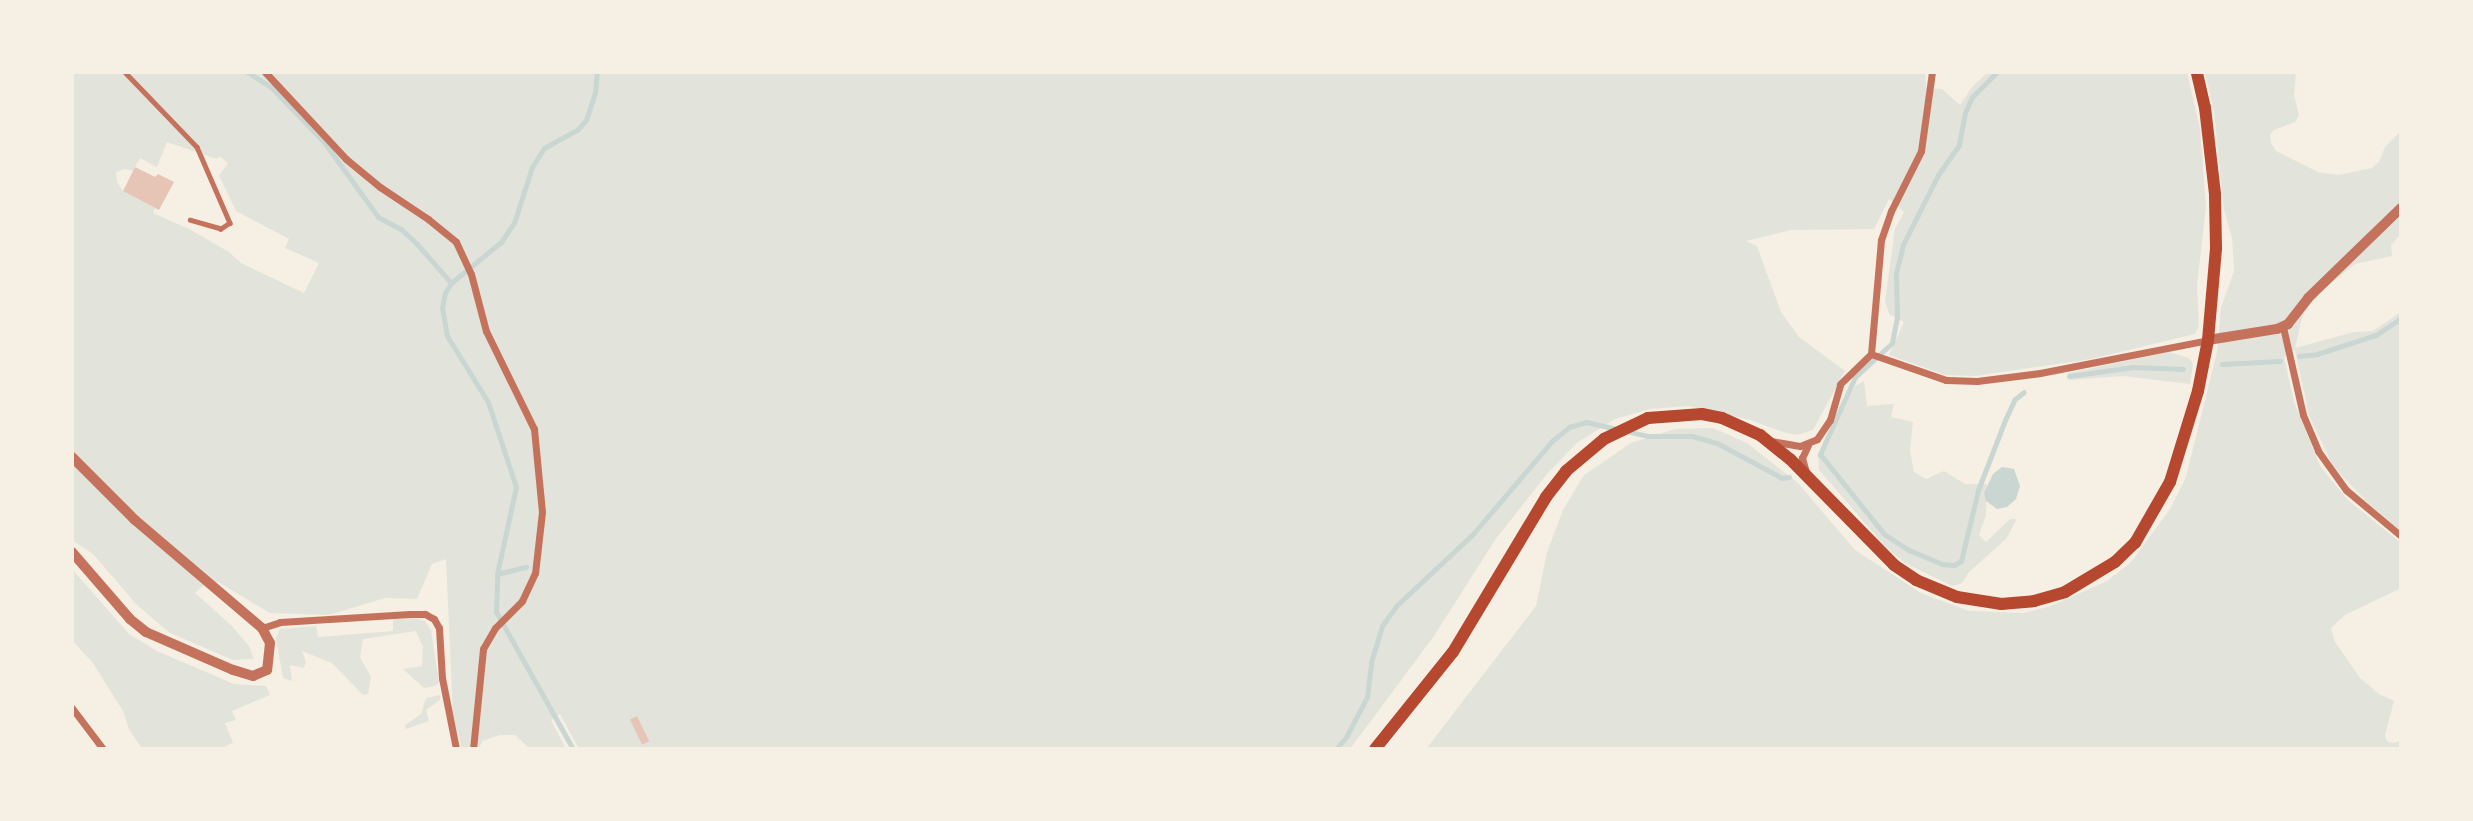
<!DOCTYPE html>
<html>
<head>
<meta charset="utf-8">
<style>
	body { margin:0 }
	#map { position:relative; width:2473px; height:821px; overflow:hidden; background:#f6efe4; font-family:Commissioner,sans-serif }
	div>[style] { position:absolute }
	.green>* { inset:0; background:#e2e4dc }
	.water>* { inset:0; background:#c9d6d2 }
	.stream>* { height:5px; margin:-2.5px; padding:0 2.5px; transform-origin:2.5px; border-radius:2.5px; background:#c9d6d2 }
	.building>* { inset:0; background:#e6c5b7; transform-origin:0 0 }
	.service>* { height:4.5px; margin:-2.25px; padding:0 2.25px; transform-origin:2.25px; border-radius:2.25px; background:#c5725c }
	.minor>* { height:7px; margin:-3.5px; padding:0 3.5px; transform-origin:3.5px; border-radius:3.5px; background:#c5725c }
	.tertiary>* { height:10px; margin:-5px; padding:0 5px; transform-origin:5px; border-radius:5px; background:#c5725c }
	.secondary>* { height:12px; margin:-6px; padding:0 6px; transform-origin:6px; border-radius:6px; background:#b5482f }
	span { translate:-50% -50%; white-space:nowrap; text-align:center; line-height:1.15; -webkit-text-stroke:6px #f6efe4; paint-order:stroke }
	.frame { position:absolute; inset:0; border:74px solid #f6efe4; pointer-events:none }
</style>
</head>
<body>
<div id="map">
	<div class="green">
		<i style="clip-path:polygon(evenodd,72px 72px,1925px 72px,1926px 88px,1942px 89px,1960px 105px,1972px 87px,1988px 72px,2187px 72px,2200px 129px,2206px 207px,2197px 285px,2199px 326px,2195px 334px,2091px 359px,1975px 376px,1945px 375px,1889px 355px,1904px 322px,1889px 314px,1885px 301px,1895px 229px,1904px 212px,1889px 199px,1874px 229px,1791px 230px,1746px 241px,1757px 246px,1781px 312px,1791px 326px,1799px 337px,1845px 371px,1813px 430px,1797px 435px,1783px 432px,1750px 420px,1688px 406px,1650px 409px,1615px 419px,1578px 442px,1547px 474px,1495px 540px,1434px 636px,1350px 749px,579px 749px,560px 714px,551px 720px,566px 749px,530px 749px,515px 735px,500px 735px,482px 741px,479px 749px,462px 749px,453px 715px,446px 559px,432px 564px,417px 599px,385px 598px,329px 615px,270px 613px,218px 582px,204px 585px,195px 593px,232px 626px,249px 646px,254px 659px,233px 660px,170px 633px,137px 605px,93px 554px,72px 540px,72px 72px,167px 142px,217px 159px,219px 156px,228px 163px,219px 176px,236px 211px,289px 239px,285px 248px,319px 263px,304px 293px,241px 263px,229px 252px,189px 229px,153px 213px,155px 208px,123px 191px,117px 182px,116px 172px,125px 169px,133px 171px,140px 158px,157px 167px,167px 142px)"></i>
		<i style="clip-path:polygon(2205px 72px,2296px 72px,2294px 95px,2299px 115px,2295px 122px,2274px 130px,2270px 135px,2271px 143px,2276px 151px,2318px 172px,2338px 175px,2372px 168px,2379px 162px,2385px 147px,2401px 131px,2401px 234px,2391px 245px,2392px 256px,2355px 264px,2324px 289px,2309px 304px,2302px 318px,2295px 348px,2354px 332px,2373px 331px,2401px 312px,2401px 531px,2368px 503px,2333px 466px,2309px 415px,2295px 350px,2284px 357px,2294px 402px,2320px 466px,2348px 500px,2401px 543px,2401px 588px,2345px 615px,2331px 628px,2335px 642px,2360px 678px,2379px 694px,2394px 701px,2385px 735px,2387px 741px,2392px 743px,2401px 741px,2401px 749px,1426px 749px,1536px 606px,1547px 552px,1563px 510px,1584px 475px,1631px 443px,1675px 429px,1713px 428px,1747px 443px,1798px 483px,1855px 550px,1921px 593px,1969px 611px,2023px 613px,2051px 606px,2107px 581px,2131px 562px,2170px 509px,2186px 477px,2217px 352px,2221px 308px,2234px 271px,2232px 238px,2224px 210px,2214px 111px)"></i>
		<i style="clip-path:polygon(2169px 352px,2189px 358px,2193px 364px,2190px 384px,2123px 376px,2069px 380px,2069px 373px)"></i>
		<i style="clip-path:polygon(1864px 381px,1867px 406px,1894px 404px,1891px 417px,1913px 422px,1910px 451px,1914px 472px,1926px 479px,1944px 471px,1965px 484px,1987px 484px,1986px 515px,1979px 535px,1986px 542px,2010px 519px,2017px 519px,2006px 539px,1969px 572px,1962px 583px,1952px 586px,1905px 563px,1884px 545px,1819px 470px,1818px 456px,1855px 386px)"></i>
		<i style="clip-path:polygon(72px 569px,129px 634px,157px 651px,234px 684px,266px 686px,270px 695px,232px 711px,236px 720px,225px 723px,233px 743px,219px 749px,142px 749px,129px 729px,123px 711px,93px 663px,72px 640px)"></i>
		<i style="clip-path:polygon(412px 618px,425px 621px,431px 630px,439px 683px,435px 686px,424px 688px,403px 669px,422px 666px,423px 647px,416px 631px,363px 639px,360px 657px,371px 677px,368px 694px,363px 695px,332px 663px,302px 651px,306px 662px,304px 668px,290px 665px,292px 681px,283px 678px,276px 638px,280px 629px,316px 626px,318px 637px,393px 631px,393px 619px)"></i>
		<i style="clip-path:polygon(440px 695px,440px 700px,426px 710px,429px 721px,406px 729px,405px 725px,421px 714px,426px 698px)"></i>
	</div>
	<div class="water">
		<i style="clip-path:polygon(2002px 467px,2014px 469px,2020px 486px,2016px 499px,2007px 507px,1997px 509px,1986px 501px,1984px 493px,1993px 474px)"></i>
	</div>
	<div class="stream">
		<i style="left:247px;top:72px;width:28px;rotate:32deg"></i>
		<i style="left:271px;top:87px;width:76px;rotate:46.1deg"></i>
		<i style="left:324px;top:142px;width:92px;rotate:54.2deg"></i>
		<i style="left:378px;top:217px;width:26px;rotate:28deg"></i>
		<i style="left:401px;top:229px;width:22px;rotate:43deg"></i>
		<i style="left:417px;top:244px;width:52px;rotate:48.9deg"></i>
		<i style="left:1997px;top:72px;width:35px;rotate:135deg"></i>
		<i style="left:1972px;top:97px;width:17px;rotate:114deg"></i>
		<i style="left:1965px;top:113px;width:33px;rotate:101deg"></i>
		<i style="left:1959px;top:145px;width:37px;rotate:125deg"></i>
		<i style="left:1938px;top:175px;width:78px;rotate:116.6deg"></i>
		<i style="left:1903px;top:245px;width:29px;rotate:104deg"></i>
		<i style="left:1896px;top:273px;width:44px;rotate:88.7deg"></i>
		<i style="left:1897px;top:317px;width:26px;rotate:101deg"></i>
		<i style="left:1892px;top:343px;width:50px;rotate:137.4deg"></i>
		<i style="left:1855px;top:377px;width:85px;rotate:114.4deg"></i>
		<i style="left:1820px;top:454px;width:102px;rotate:51.3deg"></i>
		<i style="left:1884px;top:534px;width:30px;rotate:33deg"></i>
		<i style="left:1909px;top:550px;width:36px;rotate:23deg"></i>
		<i style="left:1942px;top:564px;width:12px;rotate:5deg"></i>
		<i style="left:1954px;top:565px;width:8px;rotate:-30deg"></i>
		<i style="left:1961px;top:561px;width:73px;rotate:-76.5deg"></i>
		<i style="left:1978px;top:490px;width:75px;rotate:-68.9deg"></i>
		<i style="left:2005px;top:420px;width:23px;rotate:-65deg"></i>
		<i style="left:2015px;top:399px;width:11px;rotate:-38deg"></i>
		<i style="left:2299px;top:356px;width:18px;rotate:-6deg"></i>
		<i style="left:2317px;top:354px;width:62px;rotate:-17.9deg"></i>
		<i style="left:2376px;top:335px;width:30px;rotate:-34deg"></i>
		<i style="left:2222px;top:364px;width:58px;rotate:-3deg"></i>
		<i style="left:2069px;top:376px;width:65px;rotate:-8deg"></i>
		<i style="left:2133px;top:367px;width:50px;rotate:2.3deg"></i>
		<i style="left:497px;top:574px;width:30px;rotate:-14deg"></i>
		<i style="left:573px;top:749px;width:157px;rotate:-119.3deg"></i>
		<i style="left:496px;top:612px;width:38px;rotate:-88deg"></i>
		<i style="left:497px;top:574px;width:89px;rotate:-77.7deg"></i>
		<i style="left:516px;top:487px;width:89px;rotate:-108.2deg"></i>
		<i style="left:488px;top:402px;width:78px;rotate:-121.8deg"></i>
		<i style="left:447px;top:336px;width:28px;rotate:-100deg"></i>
		<i style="left:442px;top:308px;width:15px;rotate:-79deg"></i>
		<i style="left:445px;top:293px;width:12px;rotate:-59deg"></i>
		<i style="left:451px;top:283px;width:65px;rotate:-39.4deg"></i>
		<i style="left:501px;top:242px;width:23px;rotate:-56deg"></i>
		<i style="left:514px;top:223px;width:59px;rotate:-72.2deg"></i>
		<i style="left:532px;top:167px;width:22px;rotate:-58deg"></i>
		<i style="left:544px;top:148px;width:38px;rotate:-29deg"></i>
		<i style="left:577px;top:130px;width:13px;rotate:-48deg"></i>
		<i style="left:586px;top:120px;width:28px;rotate:-72deg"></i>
		<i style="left:595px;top:93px;width:21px;rotate:-85deg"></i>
		<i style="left:1336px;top:749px;width:16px;rotate:-50deg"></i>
		<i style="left:1346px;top:737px;width:45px;rotate:-62.3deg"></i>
		<i style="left:1367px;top:697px;width:35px;rotate:-83deg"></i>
		<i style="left:1371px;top:662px;width:38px;rotate:-73deg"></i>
		<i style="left:1382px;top:626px;width:24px;rotate:-55deg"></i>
		<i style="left:1396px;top:606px;width:104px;rotate:-43.1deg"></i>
		<i style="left:1472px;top:535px;width:123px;rotate:-49.6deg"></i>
		<i style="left:1552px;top:441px;width:22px;rotate:-39deg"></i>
		<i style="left:1569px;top:427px;width:18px;rotate:-16deg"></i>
		<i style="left:1586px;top:422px;width:64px;rotate:12.7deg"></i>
		<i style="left:1648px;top:436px;width:44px"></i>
		<i style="left:1692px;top:436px;width:26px;rotate:16deg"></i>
		<i style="left:1717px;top:443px;width:74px;rotate:28.3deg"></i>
		<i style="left:1782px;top:478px;width:7px;rotate:-8deg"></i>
	</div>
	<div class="building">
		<i style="clip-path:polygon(135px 167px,155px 177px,158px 174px,174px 182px,159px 210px,123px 191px)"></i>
		<i style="left:637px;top:716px;width:28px;height:8px;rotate:64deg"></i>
	</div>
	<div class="service">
		<i style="left:125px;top:72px;width:104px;rotate:46.2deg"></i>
		<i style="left:197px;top:147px;width:83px;rotate:66.5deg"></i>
		<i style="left:230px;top:223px;width:11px;rotate:146deg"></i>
		<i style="left:221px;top:229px;width:32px;rotate:-164deg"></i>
	</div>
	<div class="minor">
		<i style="left:265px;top:72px;width:119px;rotate:47deg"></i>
		<i style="left:346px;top:159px;width:44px;rotate:39.5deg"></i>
		<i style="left:380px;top:187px;width:58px;rotate:33.7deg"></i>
		<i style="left:428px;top:219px;width:36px;rotate:39deg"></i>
		<i style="left:456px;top:242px;width:35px;rotate:65deg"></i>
		<i style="left:471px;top:274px;width:59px;rotate:75.3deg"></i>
		<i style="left:486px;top:331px;width:109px;rotate:63.9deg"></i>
		<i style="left:534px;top:429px;width:83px;rotate:84.5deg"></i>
		<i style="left:542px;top:512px;width:61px;rotate:96.5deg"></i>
		<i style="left:535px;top:573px;width:31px;rotate:115deg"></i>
		<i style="left:522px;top:601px;width:38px;rotate:135deg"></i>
		<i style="left:495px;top:628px;width:24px;rotate:120deg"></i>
		<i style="left:483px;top:649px;width:100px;rotate:95.7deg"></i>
		<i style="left:2283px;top:327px;width:90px;rotate:77.2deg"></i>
		<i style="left:2303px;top:415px;width:39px;rotate:67deg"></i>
		<i style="left:2318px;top:451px;width:48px;rotate:54.3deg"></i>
		<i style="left:2346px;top:490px;width:72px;rotate:39.9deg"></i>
		<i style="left:1871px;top:354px;width:79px;rotate:19.1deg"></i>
		<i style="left:1946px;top:380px;width:31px;rotate:2deg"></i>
		<i style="left:1977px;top:381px;width:64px;rotate:-7.2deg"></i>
		<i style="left:2040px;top:373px;width:171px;rotate:-11.1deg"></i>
		<i style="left:1771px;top:441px;width:29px;rotate:10deg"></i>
		<i style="left:1800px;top:446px;width:18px;rotate:-22deg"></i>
		<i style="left:1817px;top:439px;width:23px;rotate:-56deg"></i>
		<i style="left:1830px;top:420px;width:37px;rotate:-74deg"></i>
		<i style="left:1840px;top:384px;width:43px;rotate:-44.1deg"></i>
		<i style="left:1871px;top:354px;width:114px;rotate:-85deg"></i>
		<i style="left:1881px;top:240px;width:31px;rotate:-71deg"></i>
		<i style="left:1891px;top:211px;width:67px;rotate:-63.4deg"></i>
		<i style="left:1921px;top:151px;width:80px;rotate:-82.1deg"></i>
		<i style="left:1806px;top:472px;width:15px;rotate:-106deg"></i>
		<i style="left:1802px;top:458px;width:14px;rotate:-65deg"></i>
		<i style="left:262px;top:628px;width:19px;rotate:-18deg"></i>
		<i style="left:280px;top:622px;width:130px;rotate:-3.5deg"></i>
		<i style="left:410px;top:614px;width:15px"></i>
		<i style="left:425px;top:614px;width:10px;rotate:29deg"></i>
		<i style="left:434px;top:619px;width:10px;rotate:61deg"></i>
		<i style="left:439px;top:628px;width:50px;rotate:86.6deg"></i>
		<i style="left:442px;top:678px;width:72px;rotate:78.8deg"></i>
		<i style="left:72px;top:708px;width:51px;rotate:52.9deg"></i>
	</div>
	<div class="tertiary">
		<i style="left:2208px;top:340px;width:70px;rotate:-9.1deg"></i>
		<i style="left:2277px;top:329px;width:12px;rotate:-24deg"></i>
		<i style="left:2288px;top:324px;width:33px;rotate:-52deg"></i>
		<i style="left:2308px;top:298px;width:129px;rotate:-44.1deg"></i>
		<i style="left:72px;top:457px;width:89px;rotate:45deg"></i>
		<i style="left:135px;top:520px;width:167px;rotate:40.4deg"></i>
		<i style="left:262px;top:628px;width:17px;rotate:62deg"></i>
		<i style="left:270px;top:643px;width:27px;rotate:96deg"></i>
		<i style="left:267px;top:670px;width:15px;rotate:157deg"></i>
		<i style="left:253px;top:676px;width:21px;rotate:-163deg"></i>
		<i style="left:233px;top:670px;width:95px;rotate:-156.4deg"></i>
		<i style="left:146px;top:632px;width:21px;rotate:-141deg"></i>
		<i style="left:130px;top:619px;width:89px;rotate:-130.9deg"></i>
	</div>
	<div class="secondary">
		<i style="left:1375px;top:749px;width:124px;rotate:-51.2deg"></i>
		<i style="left:1453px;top:652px;width:181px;rotate:-59deg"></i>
		<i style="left:1546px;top:497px;width:33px;rotate:-52deg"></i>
		<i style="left:1566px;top:471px;width:50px;rotate:-40.1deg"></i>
		<i style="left:1604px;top:439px;width:49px;rotate:-25.5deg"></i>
		<i style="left:1648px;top:418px;width:54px;rotate:-4.2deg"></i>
		<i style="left:1702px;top:414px;width:20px;rotate:11deg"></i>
		<i style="left:1722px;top:418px;width:42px;rotate:24.1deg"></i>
		<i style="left:1760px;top:435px;width:38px;rotate:39deg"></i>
		<i style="left:1790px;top:459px;width:148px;rotate:45.5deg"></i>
		<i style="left:1894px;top:565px;width:27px;rotate:34deg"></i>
		<i style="left:1916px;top:580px;width:44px;rotate:22.5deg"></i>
		<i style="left:1957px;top:597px;width:45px;rotate:9deg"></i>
		<i style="left:2001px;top:604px;width:33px;rotate:-5deg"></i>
		<i style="left:2034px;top:601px;width:32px;rotate:-16deg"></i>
		<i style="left:2065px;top:592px;width:58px;rotate:-31deg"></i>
		<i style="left:2115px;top:562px;width:28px;rotate:-44deg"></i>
		<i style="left:2135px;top:543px;width:70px;rotate:-60.2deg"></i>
		<i style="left:2170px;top:482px;width:95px;rotate:-72.9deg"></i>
		<i style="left:2198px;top:391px;width:52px;rotate:-78.9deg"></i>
		<i style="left:2208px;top:340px;width:92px;rotate:-85deg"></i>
		<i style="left:2216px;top:248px;width:54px;rotate:-91.1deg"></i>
		<i style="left:2215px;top:194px;width:87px;rotate:-96.6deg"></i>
		<i style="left:2205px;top:108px;width:37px;rotate:-103deg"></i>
	</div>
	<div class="frame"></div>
</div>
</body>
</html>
